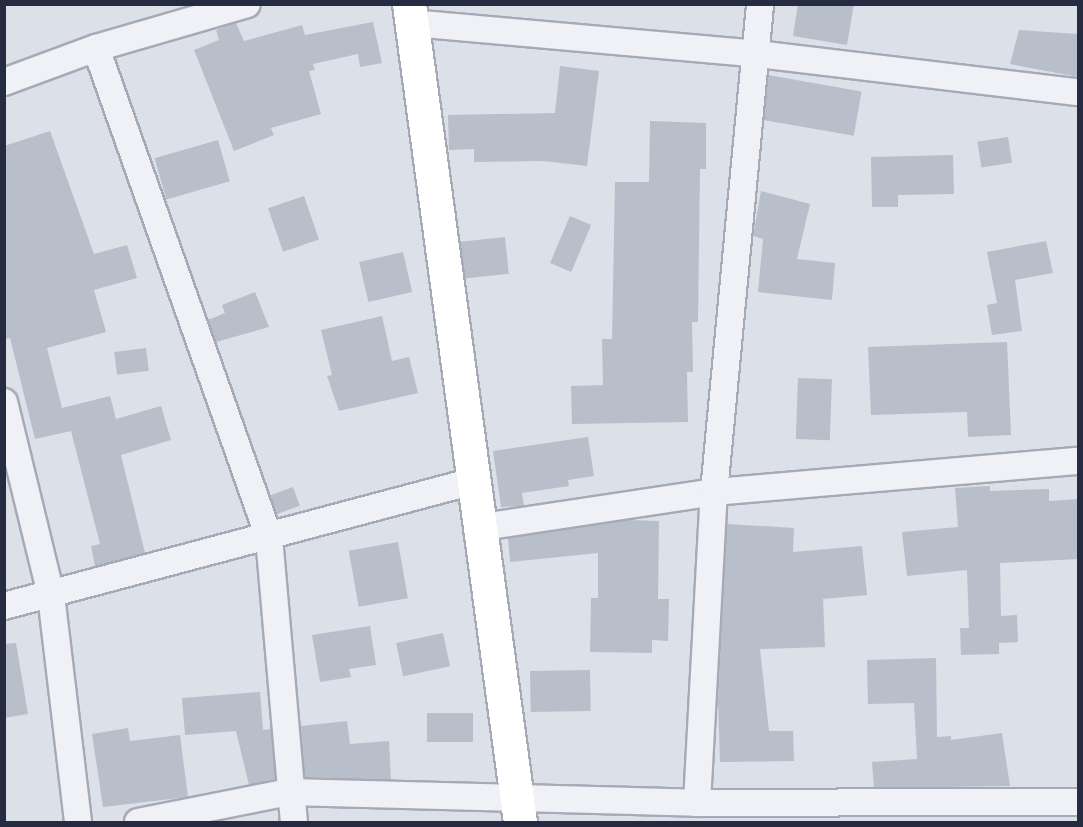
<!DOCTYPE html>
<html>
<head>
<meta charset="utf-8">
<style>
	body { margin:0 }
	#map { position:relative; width:1083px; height:827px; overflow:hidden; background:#dce0e8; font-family:"Fira Sans Condensed",sans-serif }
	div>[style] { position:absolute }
	.building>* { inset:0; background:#b9becb; transform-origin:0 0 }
	.roads { filter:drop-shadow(2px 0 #a5aab6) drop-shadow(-2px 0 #a5aab6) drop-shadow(0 2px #a5aab6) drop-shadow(0 -2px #a5aab6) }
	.street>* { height:26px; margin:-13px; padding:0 13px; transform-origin:13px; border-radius:13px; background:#eff1f6 }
	.secondary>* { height:33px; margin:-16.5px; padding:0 16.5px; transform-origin:16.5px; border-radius:16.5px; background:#fff }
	span { translate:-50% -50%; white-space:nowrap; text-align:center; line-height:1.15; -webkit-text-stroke:4.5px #eceff6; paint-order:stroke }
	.frame { position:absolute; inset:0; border:6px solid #252b40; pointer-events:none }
</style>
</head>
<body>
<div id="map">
	<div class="building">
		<i style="clip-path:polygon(798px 4px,854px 4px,847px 45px,793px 36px)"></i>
		<i style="clip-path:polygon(373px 22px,382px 63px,360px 67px,358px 54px,313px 64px,315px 70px,309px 71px,321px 114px,271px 128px,274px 135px,234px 151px,194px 50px,219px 40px,216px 30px,236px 23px,244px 41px,302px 25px,305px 35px)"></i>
		<i style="clip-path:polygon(1019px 30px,1078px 34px,1078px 77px,1010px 64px)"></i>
		<i style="clip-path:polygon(560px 66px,599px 71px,587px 166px,543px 161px,474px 162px,474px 149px,449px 150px,448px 115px,555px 113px)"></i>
		<i style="left:768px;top:75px;width:95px;height:45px;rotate:10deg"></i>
		<i style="clip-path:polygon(650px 121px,706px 123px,706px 169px,700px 169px,698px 322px,692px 322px,693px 372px,687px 372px,688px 422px,572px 424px,571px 386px,603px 385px,602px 339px,612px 339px,615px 182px,649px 182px)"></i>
		<i style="clip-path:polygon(50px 131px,94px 254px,127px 245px,137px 278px,94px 290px,106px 332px,47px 348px,62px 408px,110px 396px,116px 419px,161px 406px,171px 440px,121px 455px,145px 553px,95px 566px,91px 546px,100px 544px,71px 431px,35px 439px,10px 338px,4px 339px,4px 146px)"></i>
		<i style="left:1008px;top:137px;width:26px;height:31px;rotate:81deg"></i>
		<i style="left:218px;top:140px;width:43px;height:66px;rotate:74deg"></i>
		<i style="clip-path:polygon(953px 155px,954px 194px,898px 195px,898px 207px,872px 207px,871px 157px)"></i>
		<i style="clip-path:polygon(761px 191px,810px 204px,797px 259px,835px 263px,832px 300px,758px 292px,763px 239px,753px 236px)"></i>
		<i style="left:304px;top:196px;width:46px;height:38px;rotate:71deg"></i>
		<i style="left:570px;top:216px;width:23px;height:51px;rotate:23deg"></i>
		<i style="left:505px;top:237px;width:37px;height:45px;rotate:84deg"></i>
		<i style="clip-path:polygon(1046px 241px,1053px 273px,1015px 280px,1022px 331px,992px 335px,987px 305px,997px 303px,987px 252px)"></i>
		<i style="left:403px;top:252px;width:41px;height:45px;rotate:77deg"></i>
		<i style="clip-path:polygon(255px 292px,269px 327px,216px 342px,208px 320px,225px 313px,222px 305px)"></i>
		<i style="clip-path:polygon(382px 316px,392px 361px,409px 357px,418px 393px,339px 411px,327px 376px,332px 375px,321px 330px)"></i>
		<i style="clip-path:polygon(1007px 342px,1011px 435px,968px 437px,967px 412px,871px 415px,868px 347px)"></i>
		<i style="left:146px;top:348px;width:23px;height:32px;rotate:83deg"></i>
		<i style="left:798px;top:378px;width:34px;height:61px;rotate:2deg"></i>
		<i style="clip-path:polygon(588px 437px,594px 476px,568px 480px,569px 486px,522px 493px,524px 506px,501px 507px,493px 451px)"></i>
		<i style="clip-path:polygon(990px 486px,990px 491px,1049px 489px,1049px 501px,1078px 499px,1078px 559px,1000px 563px,1001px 616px,1017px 615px,1018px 642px,999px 643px,999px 654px,961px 655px,960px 628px,969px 628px,967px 570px,907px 576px,902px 532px,958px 527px,955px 488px)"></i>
		<i style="left:293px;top:487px;width:20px;height:24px;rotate:70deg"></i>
		<i style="clip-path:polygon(628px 520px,659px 521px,658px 599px,669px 599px,668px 641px,652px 640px,652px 653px,590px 652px,591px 598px,598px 598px,598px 553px,510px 562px,508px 538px)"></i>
		<i style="clip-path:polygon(727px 524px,794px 528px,793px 552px,862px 546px,867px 595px,823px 599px,825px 647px,760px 649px,769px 731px,793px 731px,794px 761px,720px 762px,718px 699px)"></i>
		<i style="left:398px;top:542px;width:57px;height:50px;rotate:80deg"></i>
		<i style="clip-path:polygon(370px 626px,376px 665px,349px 669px,351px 677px,320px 682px,312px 635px)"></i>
		<i style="left:443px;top:633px;width:34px;height:48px;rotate:78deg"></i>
		<i style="clip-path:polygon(16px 643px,28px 714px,4px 718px,4px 644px)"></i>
		<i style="clip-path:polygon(936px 658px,937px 737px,951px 736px,951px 740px,1002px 733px,1010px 786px,874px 788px,872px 762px,917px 759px,914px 703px,868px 704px,867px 660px)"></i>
		<i style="left:590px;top:670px;width:41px;height:60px;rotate:89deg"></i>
		<i style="clip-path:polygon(260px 692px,263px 730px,271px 729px,275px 779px,249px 785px,236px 731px,185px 735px,182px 698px)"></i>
		<i style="left:427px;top:713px;width:46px;height:29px"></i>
		<i style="clip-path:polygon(347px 721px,350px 744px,389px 741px,391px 780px,305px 777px,301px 726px)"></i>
		<i style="clip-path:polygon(128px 728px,130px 741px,180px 735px,188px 797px,103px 807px,92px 734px)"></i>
	</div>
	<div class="roads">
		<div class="street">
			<i style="left:412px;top:23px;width:346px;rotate:5.1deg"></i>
			<i style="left:757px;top:54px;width:323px;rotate:6.8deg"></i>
			<i style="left:96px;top:48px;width:519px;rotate:70.52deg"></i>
			<i style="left:269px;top:537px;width:286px;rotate:85deg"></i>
			<i style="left:4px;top:82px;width:98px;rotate:-20.3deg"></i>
			<i style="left:96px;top:48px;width:157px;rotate:-16.2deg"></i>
			<i style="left:4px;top:402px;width:199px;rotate:76.3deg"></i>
			<i style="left:51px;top:595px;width:229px;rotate:83.2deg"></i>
			<i style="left:483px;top:527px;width:234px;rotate:-8.6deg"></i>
			<i style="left:714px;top:492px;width:365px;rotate:-4.9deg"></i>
			<i style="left:4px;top:606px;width:489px;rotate:-14.9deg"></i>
			<i style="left:697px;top:803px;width:311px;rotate:-86.9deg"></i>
			<i style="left:714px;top:492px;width:490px;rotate:-84.6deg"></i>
			<i style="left:138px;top:822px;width:154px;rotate:-11.2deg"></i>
			<i style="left:289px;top:792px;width:408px;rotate:1.5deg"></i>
			<i style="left:697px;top:803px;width:381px;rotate:-0.2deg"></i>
		</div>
		<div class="secondary">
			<i style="left:409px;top:4px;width:825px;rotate:82.27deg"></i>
		</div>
	</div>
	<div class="frame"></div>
</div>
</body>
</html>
